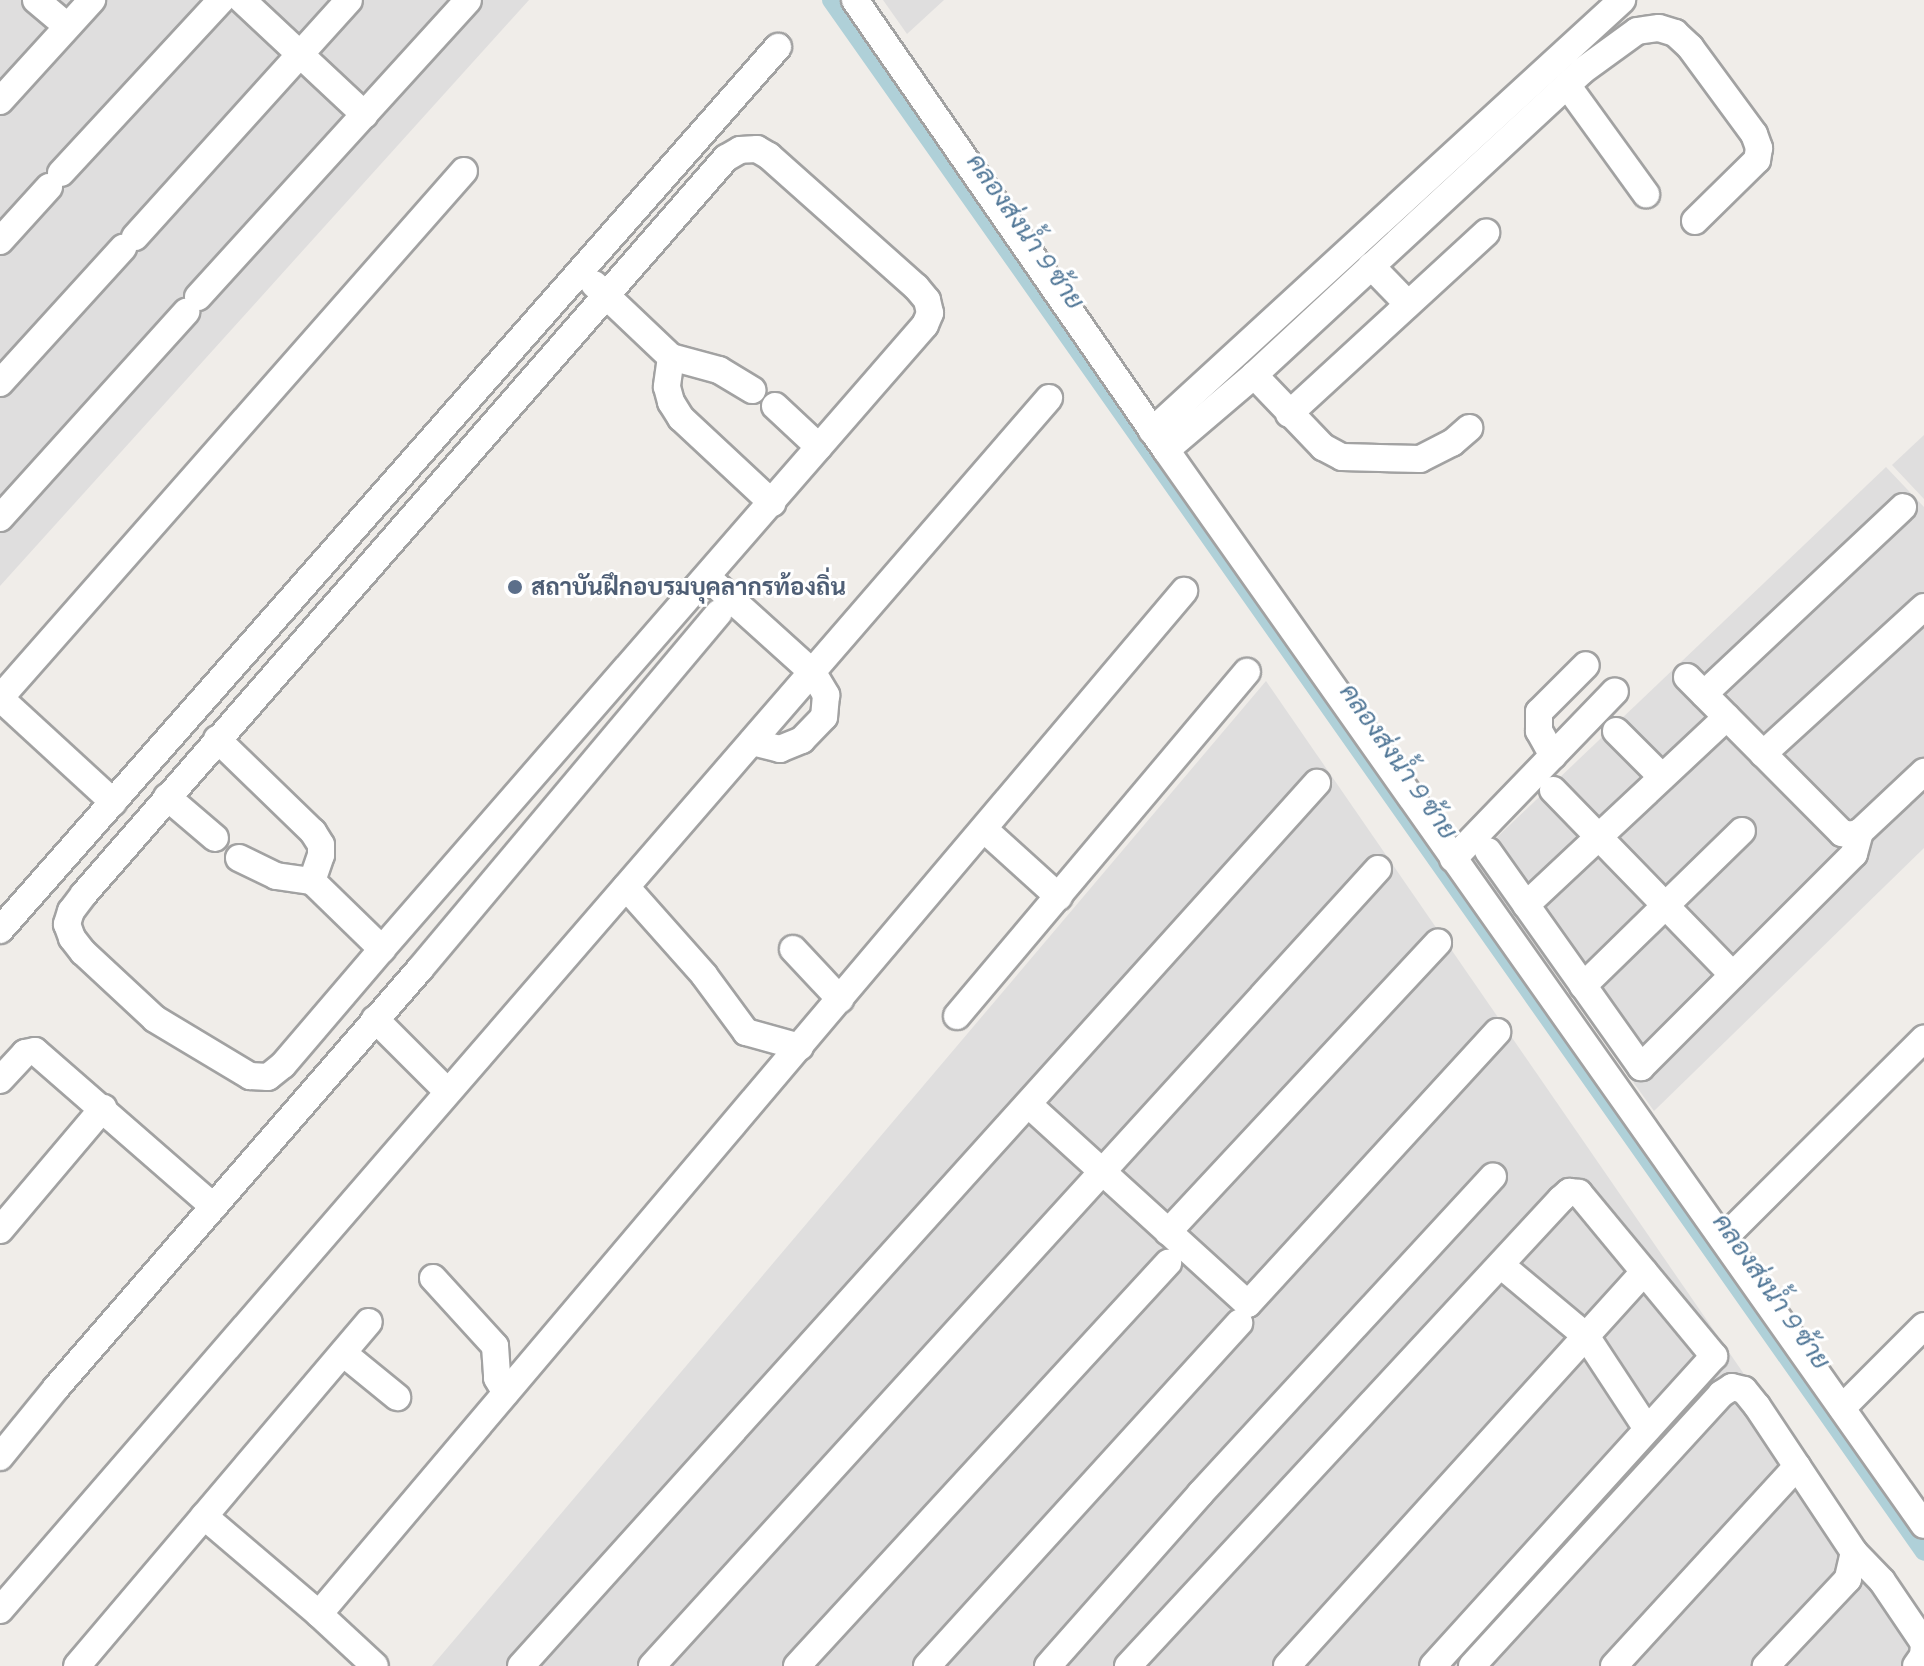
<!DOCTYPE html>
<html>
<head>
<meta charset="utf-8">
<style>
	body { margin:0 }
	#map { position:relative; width:1924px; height:1666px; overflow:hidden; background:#f0ede9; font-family:"Titillium Web",Sarabun,sans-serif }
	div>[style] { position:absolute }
	.residential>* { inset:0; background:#dfdede }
	.canal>* { height:18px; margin:-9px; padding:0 9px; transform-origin:9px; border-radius:9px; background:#afd0d8 }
	.roads { filter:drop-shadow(2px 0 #a2a2a2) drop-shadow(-2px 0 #a2a2a2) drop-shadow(0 2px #a2a2a2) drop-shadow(0 -2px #a2a2a2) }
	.minor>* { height:26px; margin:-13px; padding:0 13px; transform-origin:13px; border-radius:13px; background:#fff }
	.dots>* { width:22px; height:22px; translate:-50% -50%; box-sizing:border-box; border:4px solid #fff; border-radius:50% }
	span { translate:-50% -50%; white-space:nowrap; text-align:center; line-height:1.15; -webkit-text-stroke:6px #fff; paint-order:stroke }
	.service-label { font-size:24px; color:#4e5e75; font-weight:700 }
	.left { translate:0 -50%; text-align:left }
	.water-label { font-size:26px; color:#517797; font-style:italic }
</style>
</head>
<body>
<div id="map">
	<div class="residential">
		<i style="clip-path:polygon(0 0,529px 0,0 586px)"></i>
		<i style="clip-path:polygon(883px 0,944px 0,907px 34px)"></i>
		<i style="clip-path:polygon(1924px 435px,1924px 499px,1892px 465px)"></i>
		<i style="clip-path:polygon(1886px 467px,1924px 507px,1924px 848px,1654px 1111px,1473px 860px)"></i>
		<i style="clip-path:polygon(1266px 681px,1924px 1635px,1924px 1666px,432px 1666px)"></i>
	</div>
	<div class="canal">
		<i style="left:831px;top:0;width:1898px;rotate:54.84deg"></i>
	</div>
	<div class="roads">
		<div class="minor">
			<i style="left:36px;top:0;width:40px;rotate:40deg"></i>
			<i style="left:242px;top:0;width:168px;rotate:43.1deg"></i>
			<i style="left:855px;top:0;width:547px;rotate:55.35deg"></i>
			<i style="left:1166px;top:450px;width:1315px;rotate:54.81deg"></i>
			<i style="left:1567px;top:85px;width:135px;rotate:54.1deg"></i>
			<i style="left:0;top:101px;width:137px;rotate:-47.7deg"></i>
			<i style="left:61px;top:173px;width:236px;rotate:-47.2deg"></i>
			<i style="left:135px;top:237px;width:319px;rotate:-47.9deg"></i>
			<i style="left:0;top:241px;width:73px;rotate:-47.8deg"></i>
			<i style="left:1371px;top:266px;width:53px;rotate:45.8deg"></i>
			<i style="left:594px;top:284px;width:106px;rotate:43.5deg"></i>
			<i style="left:671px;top:357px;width:50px;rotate:15.2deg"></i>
			<i style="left:719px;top:370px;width:39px;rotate:31deg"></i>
			<i style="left:198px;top:297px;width:401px;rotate:-47.7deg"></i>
			<i style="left:671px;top:357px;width:30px;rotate:98deg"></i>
			<i style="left:667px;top:387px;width:16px;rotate:75deg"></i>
			<i style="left:671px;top:402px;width:19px;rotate:58deg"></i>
			<i style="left:681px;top:418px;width:125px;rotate:43deg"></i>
			<i style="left:1254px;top:375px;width:100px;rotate:46.2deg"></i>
			<i style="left:1323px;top:447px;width:21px;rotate:28deg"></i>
			<i style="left:1342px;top:457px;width:78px;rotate:1.5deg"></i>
			<i style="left:1420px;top:459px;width:36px;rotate:-27deg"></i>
			<i style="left:1452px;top:443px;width:23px;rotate:-41deg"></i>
			<i style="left:0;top:383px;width:183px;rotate:-47.7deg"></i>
			<i style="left:775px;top:406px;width:60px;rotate:43deg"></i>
			<i style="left:1289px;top:414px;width:268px;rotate:-42.6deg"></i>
			<i style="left:1152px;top:431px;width:638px;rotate:-42.52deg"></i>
			<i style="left:1166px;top:450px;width:116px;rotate:-40.4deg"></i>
			<i style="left:1254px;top:375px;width:447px;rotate:-42.8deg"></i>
			<i style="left:1582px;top:71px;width:68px;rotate:-36deg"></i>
			<i style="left:1637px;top:31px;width:22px;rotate:-8deg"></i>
			<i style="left:1659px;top:28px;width:17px;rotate:17deg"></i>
			<i style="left:1675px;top:33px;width:21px;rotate:43deg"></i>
			<i style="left:1690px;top:47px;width:108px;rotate:53.7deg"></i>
			<i style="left:1754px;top:134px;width:15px;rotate:70deg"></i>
			<i style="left:1759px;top:148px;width:12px;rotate:99deg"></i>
			<i style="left:1757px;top:160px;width:87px;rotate:135.5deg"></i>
			<i style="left:0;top:518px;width:278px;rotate:-47.9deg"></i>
			<i style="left:708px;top:578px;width:142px;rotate:42.1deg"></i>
			<i style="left:813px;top:673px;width:26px;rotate:59deg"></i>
			<i style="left:826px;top:695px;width:22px;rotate:95deg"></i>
			<i style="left:824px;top:717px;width:32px;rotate:134deg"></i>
			<i style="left:802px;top:740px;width:24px;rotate:158deg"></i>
			<i style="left:780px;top:749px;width:29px;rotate:-166deg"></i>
			<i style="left:1687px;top:677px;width:220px;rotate:45.2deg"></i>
			<i style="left:1842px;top:833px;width:9px;rotate:13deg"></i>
			<i style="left:1851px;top:835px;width:9px;rotate:-18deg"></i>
			<i style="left:1860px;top:832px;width:88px;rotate:-43.2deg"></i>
			<i style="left:1704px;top:694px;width:273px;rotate:-43.2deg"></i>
			<i style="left:0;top:698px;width:702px;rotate:-48.64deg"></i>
			<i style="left:0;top:698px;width:154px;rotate:42.6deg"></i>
			<i style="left:1616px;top:731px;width:65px;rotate:45deg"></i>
			<i style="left:217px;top:739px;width:134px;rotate:44.1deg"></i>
			<i style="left:313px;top:832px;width:15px;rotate:58deg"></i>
			<i style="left:321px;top:845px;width:10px;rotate:90deg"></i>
			<i style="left:321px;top:855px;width:28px;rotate:109deg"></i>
			<i style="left:1763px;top:754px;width:218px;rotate:-42.4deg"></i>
			<i style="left:1553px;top:756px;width:29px;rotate:-119deg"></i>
			<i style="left:1539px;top:731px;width:19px;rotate:-90deg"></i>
			<i style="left:1539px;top:712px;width:66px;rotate:-45deg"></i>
			<i style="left:1553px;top:790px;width:258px;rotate:45.8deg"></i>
			<i style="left:167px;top:797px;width:63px;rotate:40.5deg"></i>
			<i style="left:984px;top:829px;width:101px;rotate:42.2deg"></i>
			<i style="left:1488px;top:851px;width:265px;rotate:54.7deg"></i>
			<i style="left:1641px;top:1067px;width:301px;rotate:-45deg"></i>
			<i style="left:1854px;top:854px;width:23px;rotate:-75deg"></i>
			<i style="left:239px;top:858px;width:41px;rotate:25.9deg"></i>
			<i style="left:276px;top:876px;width:36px;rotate:8deg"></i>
			<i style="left:312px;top:881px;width:98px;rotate:44.2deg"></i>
			<i style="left:382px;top:949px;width:827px;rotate:-48.97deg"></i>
			<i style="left:925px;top:325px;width:13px;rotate:-67deg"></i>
			<i style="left:930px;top:313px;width:13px;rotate:-103deg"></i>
			<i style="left:927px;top:300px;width:17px;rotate:-130deg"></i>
			<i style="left:916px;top:287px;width:197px;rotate:-138.3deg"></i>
			<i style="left:769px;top:156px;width:14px;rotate:-150deg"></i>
			<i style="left:757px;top:149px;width:17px;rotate:177deg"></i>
			<i style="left:740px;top:150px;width:16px;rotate:150deg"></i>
			<i style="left:726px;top:158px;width:977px;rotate:131.1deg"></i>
			<i style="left:84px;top:894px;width:21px;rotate:127deg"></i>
			<i style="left:71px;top:911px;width:14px;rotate:107deg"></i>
			<i style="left:67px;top:924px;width:15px;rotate:70deg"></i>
			<i style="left:72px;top:938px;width:18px;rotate:52deg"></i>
			<i style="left:83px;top:952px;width:98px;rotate:42.9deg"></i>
			<i style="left:155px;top:1019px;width:111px;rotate:31deg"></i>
			<i style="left:250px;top:1076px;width:18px;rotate:3deg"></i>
			<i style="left:268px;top:1077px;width:19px;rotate:-39deg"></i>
			<i style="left:283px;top:1065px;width:153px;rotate:-49.5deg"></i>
			<i style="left:1453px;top:859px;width:233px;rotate:-46deg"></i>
			<i style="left:626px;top:887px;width:118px;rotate:48.4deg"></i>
			<i style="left:704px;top:975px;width:71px;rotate:53.6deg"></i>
			<i style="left:746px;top:1032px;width:56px;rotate:15.5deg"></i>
			<i style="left:1526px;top:905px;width:275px;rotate:-43.1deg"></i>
			<i style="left:0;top:930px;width:1177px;rotate:-48.62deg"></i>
			<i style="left:793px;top:949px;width:69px;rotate:46.8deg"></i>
			<i style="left:1583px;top:986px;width:222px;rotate:-44.3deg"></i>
			<i style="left:957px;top:1016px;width:450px;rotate:-49.9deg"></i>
			<i style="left:375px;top:1019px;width:102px;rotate:45deg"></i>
			<i style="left:0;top:1080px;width:37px;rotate:-47deg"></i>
			<i style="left:25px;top:1053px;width:10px;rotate:-11deg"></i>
			<i style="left:35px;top:1051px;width:237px;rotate:41.1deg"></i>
			<i style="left:1028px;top:1104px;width:297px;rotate:42.3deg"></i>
			<i style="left:1248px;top:1304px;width:369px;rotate:-47.5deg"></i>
			<i style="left:0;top:1230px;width:160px;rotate:-49.8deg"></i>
			<i style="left:1168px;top:1232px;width:396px;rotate:-47deg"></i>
			<i style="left:1723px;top:1239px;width:284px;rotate:-44.9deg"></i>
			<i style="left:1501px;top:1265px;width:111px;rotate:39.9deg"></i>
			<i style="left:1586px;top:1336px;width:111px;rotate:56.7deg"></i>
			<i style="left:433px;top:1278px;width:92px;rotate:47.6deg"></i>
			<i style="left:495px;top:1346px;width:32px;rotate:86deg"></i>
			<i style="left:497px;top:1378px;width:17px;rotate:59deg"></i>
			<i style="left:343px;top:1353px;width:70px;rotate:39.2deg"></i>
			<i style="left:1842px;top:1408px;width:116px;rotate:-45deg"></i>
			<i style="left:0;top:1457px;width:89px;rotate:-50.9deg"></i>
			<i style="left:56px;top:1388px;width:555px;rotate:-49.02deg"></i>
			<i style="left:420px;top:969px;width:465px;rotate:-50deg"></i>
			<i style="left:204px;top:1516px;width:151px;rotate:40.4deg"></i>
			<i style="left:319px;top:1614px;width:76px;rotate:42.9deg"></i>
			<i style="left:1854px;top:1552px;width:40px;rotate:46deg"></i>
			<i style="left:1882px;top:1581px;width:75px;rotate:55.9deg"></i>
			<i style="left:1924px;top:1643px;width:13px;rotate:94deg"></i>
			<i style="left:1923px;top:1656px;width:12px;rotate:125deg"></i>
			<i style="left:0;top:1610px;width:1603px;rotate:-49.12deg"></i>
			<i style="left:319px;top:1614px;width:1340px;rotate:-49.78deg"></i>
			<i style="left:77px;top:1666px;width:451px;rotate:-49.7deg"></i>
			<i style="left:521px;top:1666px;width:1189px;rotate:-47.97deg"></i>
			<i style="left:652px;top:1666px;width:1078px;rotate:-47.67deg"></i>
			<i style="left:797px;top:1666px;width:548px;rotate:-47.37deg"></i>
			<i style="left:927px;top:1666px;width:464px;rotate:-47.7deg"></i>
			<i style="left:1048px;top:1666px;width:230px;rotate:-48.5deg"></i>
			<i style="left:1200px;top:1494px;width:432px;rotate:-47.3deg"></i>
			<i style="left:1128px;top:1666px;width:637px;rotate:-47.16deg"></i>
			<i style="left:1561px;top:1199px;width:11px;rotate:-41deg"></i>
			<i style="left:1569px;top:1192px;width:10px;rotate:6deg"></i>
			<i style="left:1579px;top:1193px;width:212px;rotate:50.4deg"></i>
			<i style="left:1714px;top:1356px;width:418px;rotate:132.2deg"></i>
			<i style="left:1287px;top:1666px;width:532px;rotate:-47.82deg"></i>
			<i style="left:1472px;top:1666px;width:369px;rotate:-47.5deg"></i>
			<i style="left:1721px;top:1394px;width:13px;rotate:-32deg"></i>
			<i style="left:1732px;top:1387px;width:12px;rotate:14deg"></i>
			<i style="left:1744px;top:1390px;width:21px;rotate:51deg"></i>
			<i style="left:1757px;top:1406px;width:175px;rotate:56.4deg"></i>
			<i style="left:1854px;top:1552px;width:28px;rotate:103deg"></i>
			<i style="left:1848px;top:1579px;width:120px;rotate:133.3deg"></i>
			<i style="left:1614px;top:1666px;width:271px;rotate:-47.5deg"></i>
		</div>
	</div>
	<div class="dots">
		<i style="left:515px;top:587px;background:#5c6f8a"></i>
	</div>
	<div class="service-label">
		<span class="left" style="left:531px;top:587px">สถาบันฝึกอบรมบุคลากรท้องถิ่น</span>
	</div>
	<div class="water-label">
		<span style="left:1026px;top:231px;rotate:55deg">คลองส่งน้ำ 9 ซ้าย</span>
		<span style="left:1399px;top:761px;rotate:55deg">คลองส่งน้ำ 9 ซ้าย</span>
		<span style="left:1772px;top:1291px;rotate:55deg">คลองส่งน้ำ 9 ซ้าย</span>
	</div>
</div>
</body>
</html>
